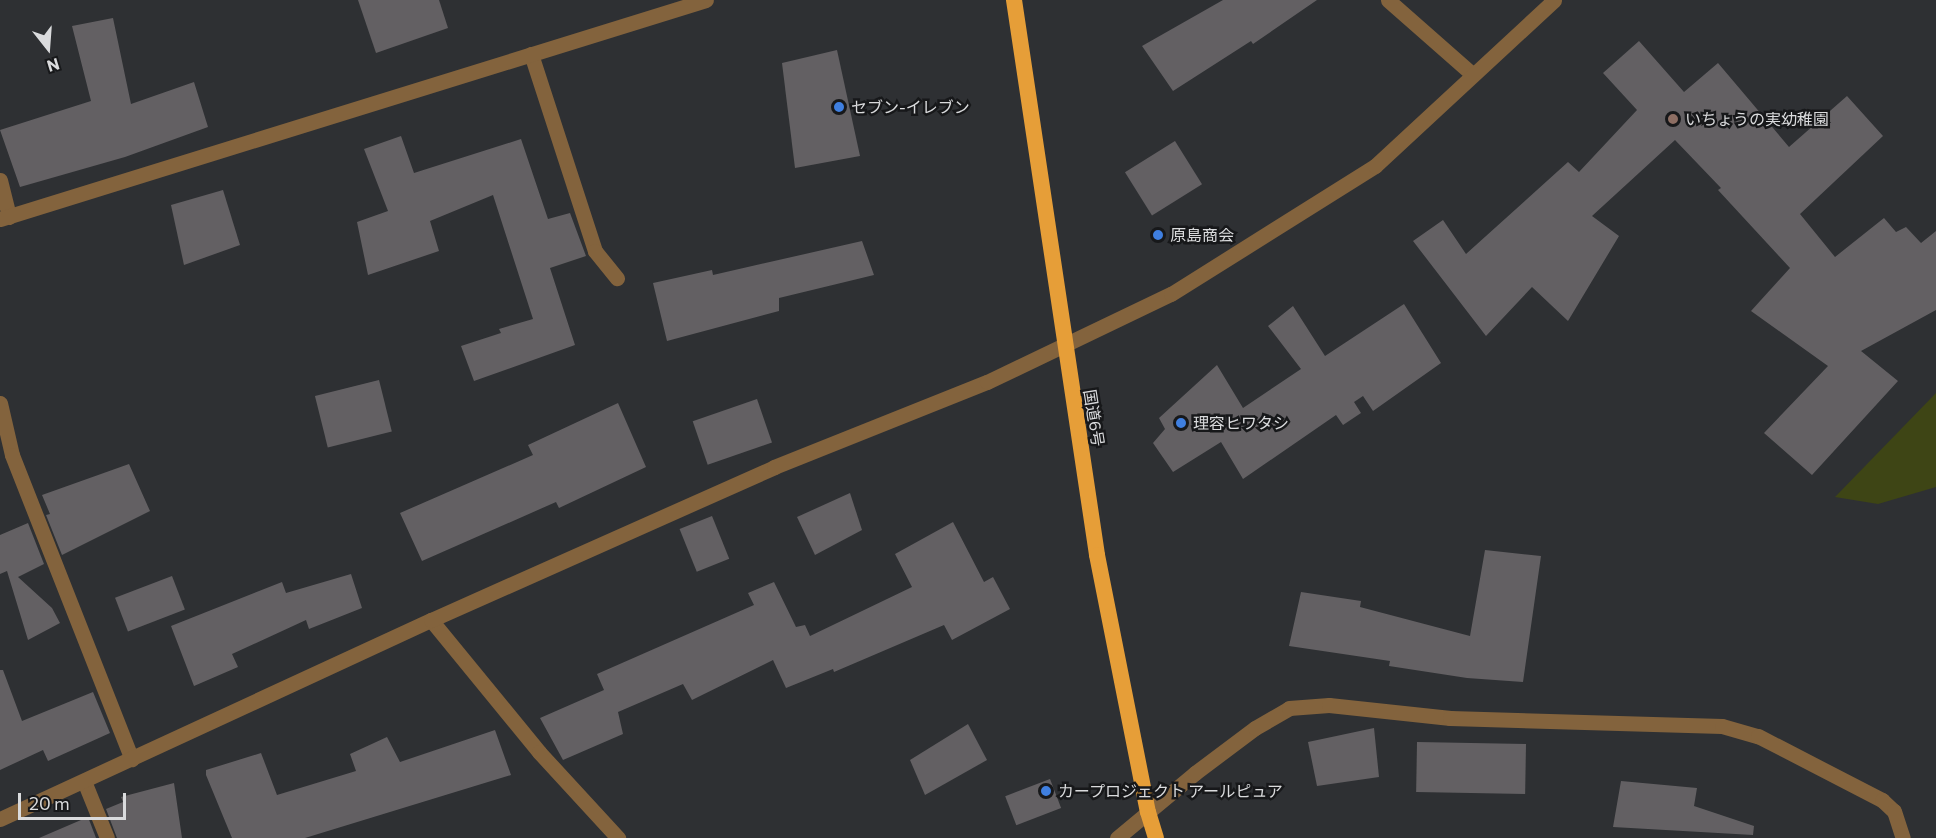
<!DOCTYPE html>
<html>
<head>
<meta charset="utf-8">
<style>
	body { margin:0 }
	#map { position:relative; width:1936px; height:838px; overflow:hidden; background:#2e3033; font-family:Commissioner,"Noto Sans JP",sans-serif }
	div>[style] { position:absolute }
	.green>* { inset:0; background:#3e4515 }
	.building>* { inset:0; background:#636063; transform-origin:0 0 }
	.minor>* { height:15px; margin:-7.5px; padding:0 7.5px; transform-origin:7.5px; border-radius:7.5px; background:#83633d }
	.tertiary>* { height:15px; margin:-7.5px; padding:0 7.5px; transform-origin:7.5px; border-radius:7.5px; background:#83633d }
	.trunk>* { height:16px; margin:-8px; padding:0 8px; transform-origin:8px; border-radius:8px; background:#e69e38 }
	.dots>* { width:16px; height:16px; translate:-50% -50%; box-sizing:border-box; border:3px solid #17181a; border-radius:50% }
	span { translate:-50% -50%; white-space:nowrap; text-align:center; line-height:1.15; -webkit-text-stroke:5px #17181a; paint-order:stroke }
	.poi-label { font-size:16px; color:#dadbdd }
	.left { translate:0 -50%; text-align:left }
	.street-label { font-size:16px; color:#dadbdd }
	.north { position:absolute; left:18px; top:18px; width:60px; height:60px; -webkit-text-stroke:4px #17181a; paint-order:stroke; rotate:163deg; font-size:16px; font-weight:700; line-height:24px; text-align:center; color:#dadbdd }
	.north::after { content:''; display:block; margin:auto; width:21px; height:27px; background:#dadbdd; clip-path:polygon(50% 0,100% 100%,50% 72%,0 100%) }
	.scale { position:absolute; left:18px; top:793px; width:108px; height:27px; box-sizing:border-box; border:3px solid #dadbdd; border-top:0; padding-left:8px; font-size:18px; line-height:21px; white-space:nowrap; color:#dadbdd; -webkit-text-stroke:4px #17181a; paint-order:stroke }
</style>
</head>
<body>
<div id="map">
	<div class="green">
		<i style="clip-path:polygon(1936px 393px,1936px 487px,1878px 504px,1835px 497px)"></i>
	</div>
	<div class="building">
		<i style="clip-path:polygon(358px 0,439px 0,448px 28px,376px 53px)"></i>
		<i style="clip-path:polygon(1223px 0,1317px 0,1253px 44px,1251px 41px,1173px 91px,1142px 46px)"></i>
		<i style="clip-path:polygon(113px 18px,131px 104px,194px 82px,208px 127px,125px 157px,20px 187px,0 130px,91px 101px,72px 26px)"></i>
		<i style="clip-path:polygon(1639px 41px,1684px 92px,1718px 63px,1789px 147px,1847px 96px,1883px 136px,1800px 214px,1835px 257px,1884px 218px,1896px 232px,1906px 227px,1921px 243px,1936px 231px,1936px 310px,1861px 351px,1898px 381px,1812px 475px,1764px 433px,1828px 366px,1751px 311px,1790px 268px,1718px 190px,1721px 188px,1675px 140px,1592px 216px,1619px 236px,1568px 321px,1532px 287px,1486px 336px,1413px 241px,1443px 220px,1466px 254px,1568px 162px,1579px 172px,1637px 110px,1603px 73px)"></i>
		<i style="clip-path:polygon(837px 50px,860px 156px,795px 168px,782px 63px)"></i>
		<i style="clip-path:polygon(401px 136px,414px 173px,521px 139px,548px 219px,570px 213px,586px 256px,550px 268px,575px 345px,474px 381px,461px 346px,501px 333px,499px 329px,533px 319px,493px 195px,430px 221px,439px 251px,368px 275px,357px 222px,388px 211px,364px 149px)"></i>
		<i style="left:1175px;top:141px;width:51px;height:59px;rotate:58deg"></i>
		<i style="clip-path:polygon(223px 190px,240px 245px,184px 265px,171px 205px)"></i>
		<i style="clip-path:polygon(862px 241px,874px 275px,779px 298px,779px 311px,667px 341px,653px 283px,712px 270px,713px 275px)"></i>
		<i style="clip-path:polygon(1404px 304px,1441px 363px,1373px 411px,1363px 396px,1354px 402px,1361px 413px,1343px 425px,1336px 415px,1243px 479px,1221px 442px,1173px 472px,1153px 443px,1165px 429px,1159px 418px,1217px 365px,1243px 408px,1301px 369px,1268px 326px,1293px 306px,1325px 356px)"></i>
		<i style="left:379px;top:380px;width:53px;height:66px;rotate:76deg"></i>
		<i style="left:757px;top:399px;width:46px;height:68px;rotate:71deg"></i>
		<i style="clip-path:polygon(618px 403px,646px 467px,559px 508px,556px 502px,422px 561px,400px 513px,533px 455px,528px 445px)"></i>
		<i style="clip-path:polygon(129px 464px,150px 511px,62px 555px,46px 515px,50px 514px,42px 495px)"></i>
		<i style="clip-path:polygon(850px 493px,862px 530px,815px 555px,797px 517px)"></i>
		<i style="left:712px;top:516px;width:46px;height:35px;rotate:68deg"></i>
		<i style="clip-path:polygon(953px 522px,984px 582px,993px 577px,1010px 609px,952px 640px,944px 625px,834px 672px,833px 669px,786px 688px,773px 660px,692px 700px,683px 684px,618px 712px,623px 734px,563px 760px,540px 718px,604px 690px,597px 674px,754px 605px,748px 593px,774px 582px,796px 627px,805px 625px,810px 636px,912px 587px,895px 554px)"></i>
		<i style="clip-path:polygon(28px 523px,44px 564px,18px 577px,52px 608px,60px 623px,28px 640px,7px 571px,0 574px,0 535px)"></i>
		<i style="clip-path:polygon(1485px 550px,1541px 556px,1523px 682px,1467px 678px,1389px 666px,1390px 661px,1289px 646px,1301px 592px,1361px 601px,1360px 607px,1470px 636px)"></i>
		<i style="clip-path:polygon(351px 574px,362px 608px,309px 629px,306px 620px,232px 654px,238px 667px,194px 686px,171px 626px,282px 582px,286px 593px)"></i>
		<i style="left:172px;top:576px;width:36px;height:61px;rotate:69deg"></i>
		<i style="clip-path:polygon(0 670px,3px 670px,22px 721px,93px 692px,110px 733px,48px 761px,43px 750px,0 770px)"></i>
		<i style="clip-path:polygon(968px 724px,987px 760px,925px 795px,910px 760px)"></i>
		<i style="clip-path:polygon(1374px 728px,1379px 777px,1317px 786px,1308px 742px)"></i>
		<i style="clip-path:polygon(495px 730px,511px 775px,305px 838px,232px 838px,206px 775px,206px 770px,261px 753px,277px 795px,356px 771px,350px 754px,387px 737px,400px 762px)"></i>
		<i style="left:1526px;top:744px;width:50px;height:109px;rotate:91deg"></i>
		<i style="left:1050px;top:779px;width:31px;height:48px;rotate:69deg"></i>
		<i style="clip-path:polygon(1621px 781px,1697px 788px,1694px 806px,1754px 826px,1753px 835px,1613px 827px)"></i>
		<i style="clip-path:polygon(174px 783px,182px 838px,117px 838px,106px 809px,123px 802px,121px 797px)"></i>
		<i style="clip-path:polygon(88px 817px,96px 838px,39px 838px)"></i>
	</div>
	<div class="minor">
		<i style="left:1388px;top:0;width:113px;rotate:41.4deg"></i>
		<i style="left:531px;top:54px;width:207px;rotate:72deg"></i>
		<i style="left:595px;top:251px;width:35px;rotate:51deg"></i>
		<i style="left:0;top:180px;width:38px;rotate:76deg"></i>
		<i style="left:0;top:219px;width:739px;rotate:-17.23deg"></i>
		<i style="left:0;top:403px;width:53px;rotate:77deg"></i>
		<i style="left:12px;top:455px;width:327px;rotate:68.5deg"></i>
		<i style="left:431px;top:620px;width:171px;rotate:50.7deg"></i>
		<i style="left:539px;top:752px;width:117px;rotate:47.4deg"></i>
		<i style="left:84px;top:781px;width:61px;rotate:68deg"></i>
		<i style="left:1117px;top:838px;width:102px;rotate:-39.8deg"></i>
		<i style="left:1195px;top:773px;width:75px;rotate:-36.9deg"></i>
		<i style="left:1255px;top:728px;width:39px;rotate:-30deg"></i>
		<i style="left:1289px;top:708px;width:40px;rotate:-4.3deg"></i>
		<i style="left:1329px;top:705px;width:122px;rotate:6.1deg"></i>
		<i style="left:1450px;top:718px;width:272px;rotate:1.7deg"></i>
		<i style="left:1722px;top:726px;width:37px;rotate:16deg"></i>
		<i style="left:1758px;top:736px;width:140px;rotate:27.3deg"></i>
		<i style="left:1882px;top:800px;width:16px;rotate:43deg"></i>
		<i style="left:1894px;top:811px;width:28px;rotate:72deg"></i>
	</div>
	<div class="tertiary">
		<i style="left:0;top:819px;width:475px;rotate:-24.8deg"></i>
		<i style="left:431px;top:620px;width:376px;rotate:-24deg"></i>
		<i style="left:774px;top:467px;width:229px;rotate:-21.8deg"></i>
		<i style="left:987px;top:382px;width:204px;rotate:-25.6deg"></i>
		<i style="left:1171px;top:294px;width:241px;rotate:-32.1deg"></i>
		<i style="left:1375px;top:166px;width:244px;rotate:-42.8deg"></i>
	</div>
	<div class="trunk">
		<i style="left:1014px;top:0;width:561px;rotate:81.49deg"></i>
		<i style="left:1097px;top:555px;width:262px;rotate:78.8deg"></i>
		<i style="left:1148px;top:812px;width:27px;rotate:73deg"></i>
	</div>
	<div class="dots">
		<i style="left:839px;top:107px;background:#3f7fe0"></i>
		<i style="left:1673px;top:119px;background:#8d6e63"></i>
		<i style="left:1158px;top:235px;background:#3f7fe0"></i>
		<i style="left:1181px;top:423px;background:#3f7fe0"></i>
		<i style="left:1046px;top:791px;background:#3f7fe0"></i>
	</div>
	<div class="poi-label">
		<span class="left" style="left:851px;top:107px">セブン-イレブン</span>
		<span class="left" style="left:1685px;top:119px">いちょうの実幼稚園</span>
		<span class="left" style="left:1170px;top:235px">原島商会</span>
		<span class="left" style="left:1193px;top:423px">理容ヒワタシ</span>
		<span class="left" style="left:1058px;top:791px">カープロジェクト アールピュア</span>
	</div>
	<div class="street-label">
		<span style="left:1094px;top:418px;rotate:81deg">国道6号</span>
	</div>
	<div class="north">N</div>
	<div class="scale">20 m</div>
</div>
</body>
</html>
